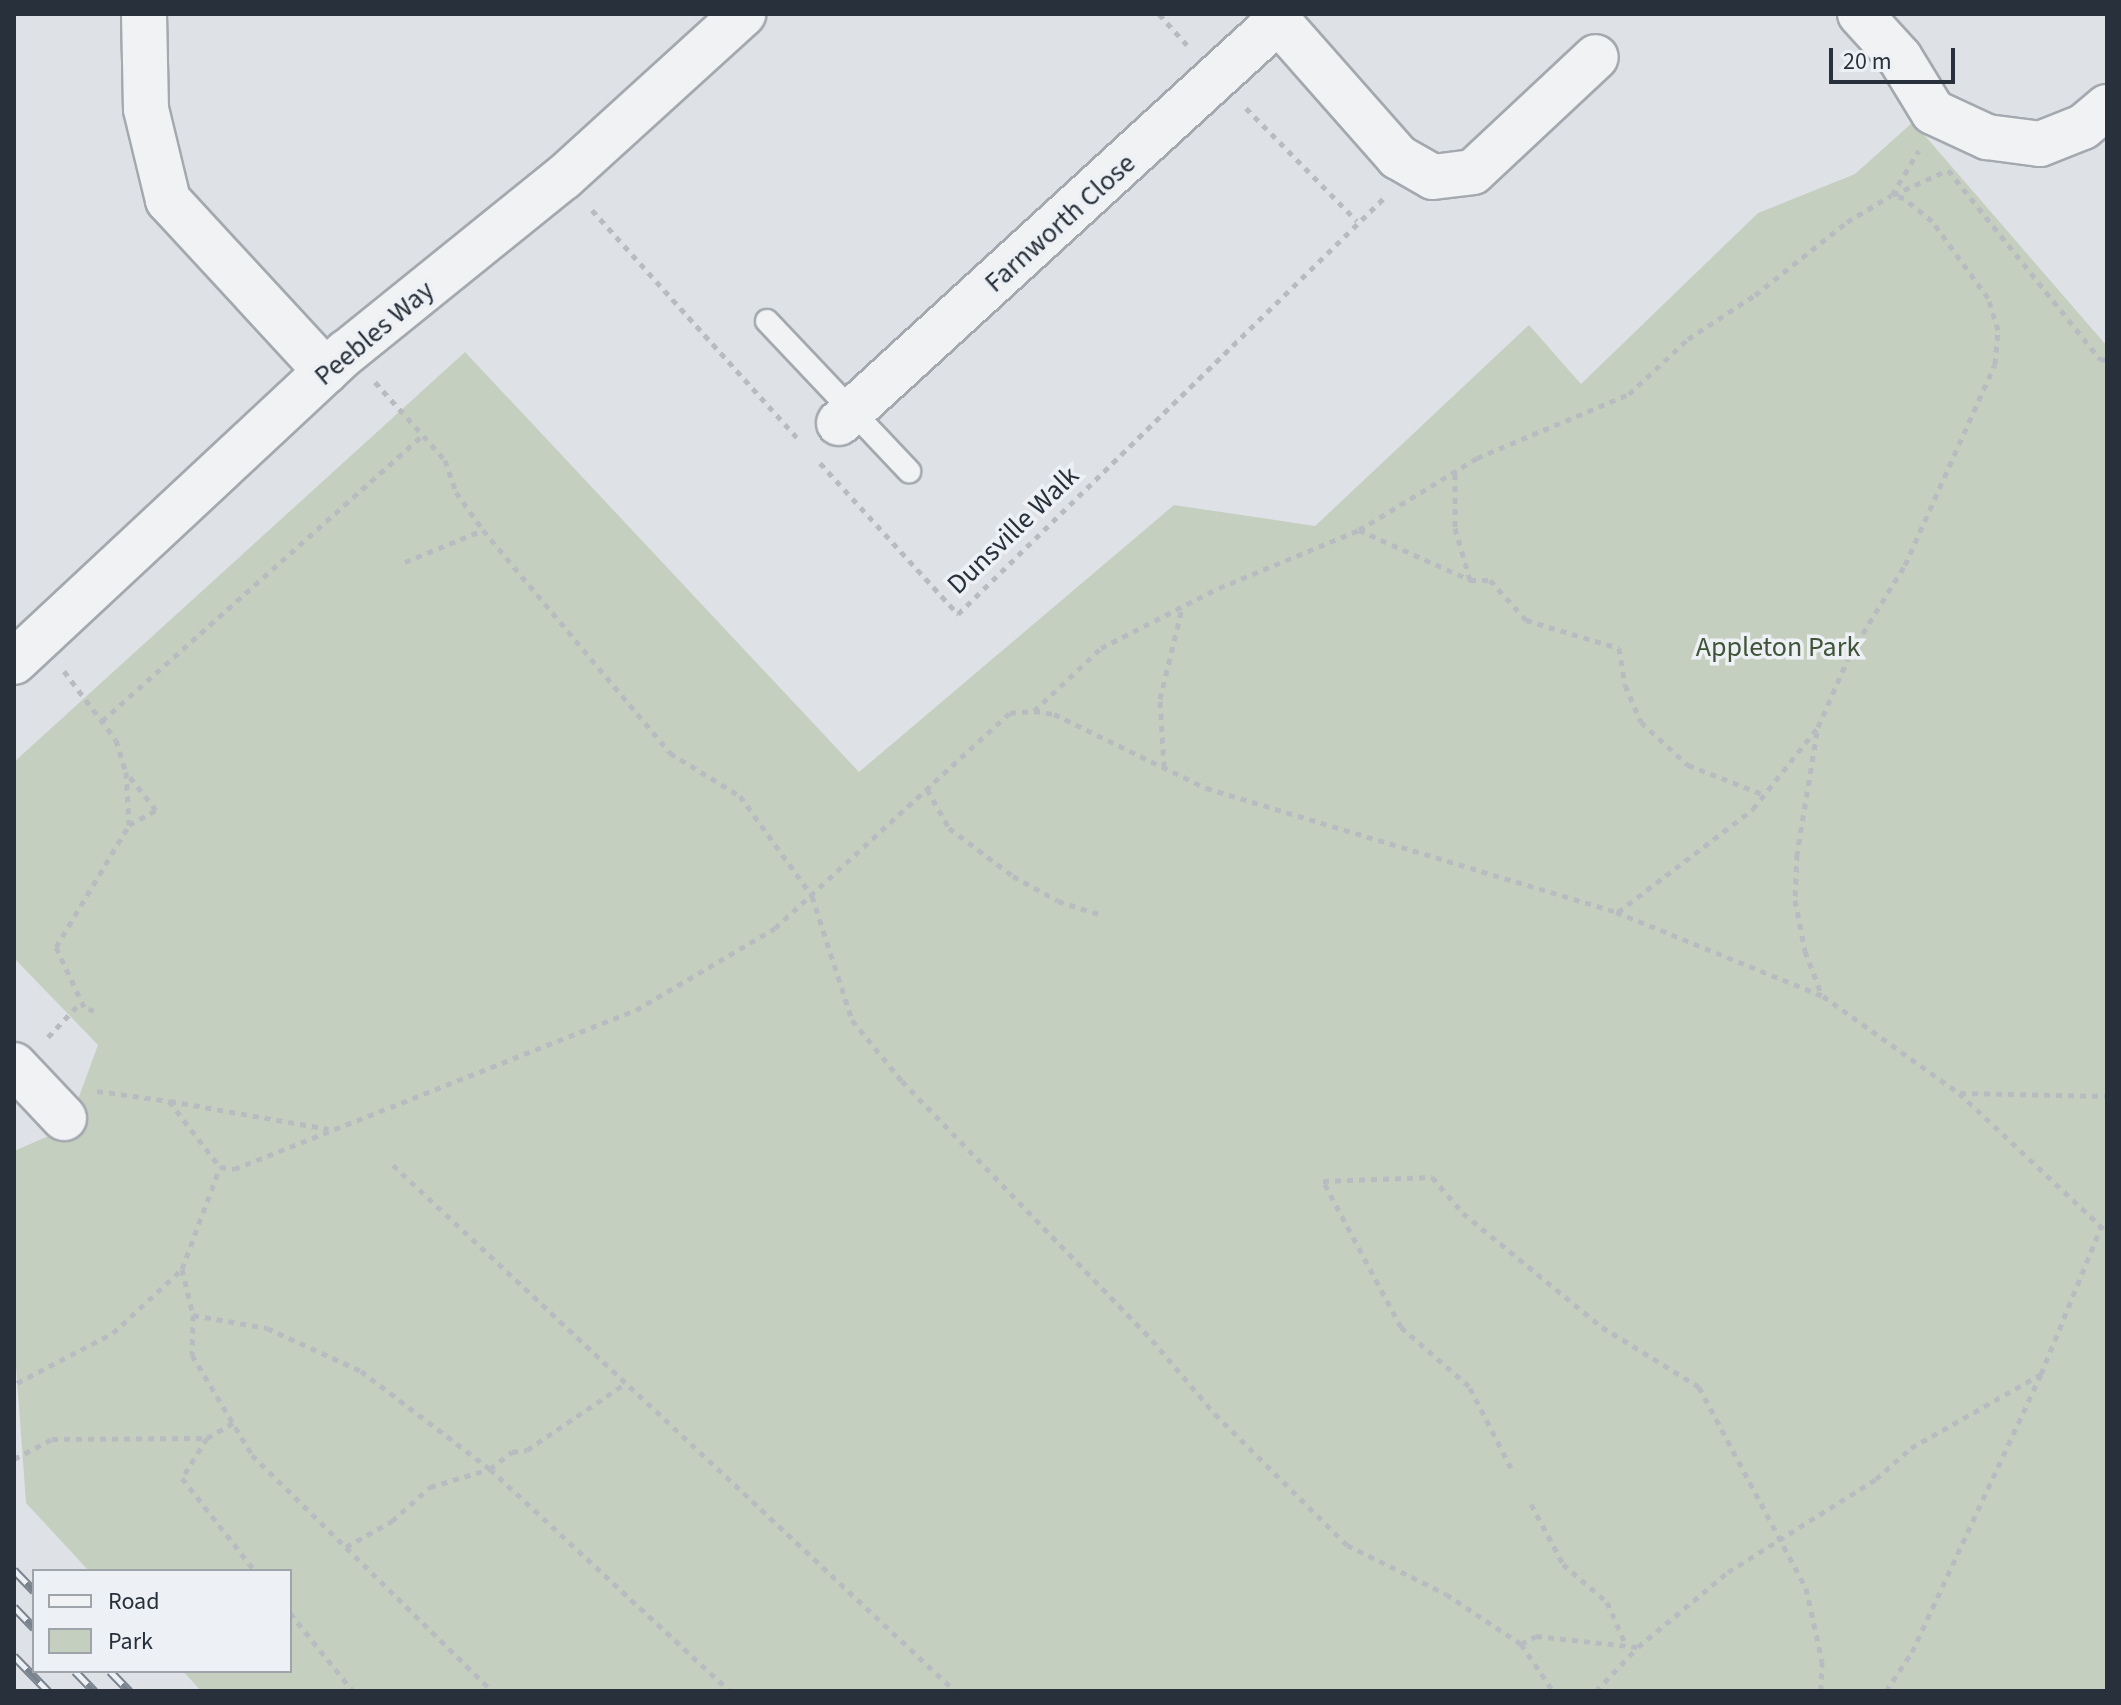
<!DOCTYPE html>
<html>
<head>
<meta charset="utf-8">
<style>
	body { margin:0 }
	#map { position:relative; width:2121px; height:1705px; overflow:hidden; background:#dee2e6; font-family:"Source Sans 3",sans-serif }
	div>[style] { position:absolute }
	.green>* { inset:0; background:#c5cfbf }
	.path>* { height:5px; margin-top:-2.5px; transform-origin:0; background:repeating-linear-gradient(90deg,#b8bcc0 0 6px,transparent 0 12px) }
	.roads { filter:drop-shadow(2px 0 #a4a9af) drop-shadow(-2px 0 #a4a9af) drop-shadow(0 2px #a4a9af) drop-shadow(0 -2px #a4a9af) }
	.service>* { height:22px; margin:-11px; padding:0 11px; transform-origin:11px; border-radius:11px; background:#f0f2f4 }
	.minor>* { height:44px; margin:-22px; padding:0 22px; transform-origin:22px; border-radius:22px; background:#f0f2f4 }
	.rail>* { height:9px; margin-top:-4.5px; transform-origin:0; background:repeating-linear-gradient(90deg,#edf0f4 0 18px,#79838e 0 36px); box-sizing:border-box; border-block:2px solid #79838e }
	span { translate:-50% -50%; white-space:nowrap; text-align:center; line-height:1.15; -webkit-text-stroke:7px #edf0f4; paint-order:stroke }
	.street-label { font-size:28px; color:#28313b }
	.park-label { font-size:28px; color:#405537 }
	.frame { position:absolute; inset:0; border:16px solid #28313b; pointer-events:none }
	.legend { position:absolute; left:32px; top:1569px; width:260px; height:104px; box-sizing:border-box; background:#edf0f4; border:2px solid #9ea4aa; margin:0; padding:10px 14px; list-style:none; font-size:24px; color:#28313b }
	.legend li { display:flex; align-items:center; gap:16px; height:40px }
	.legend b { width:40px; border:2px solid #9ea4aa }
	.scale { position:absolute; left:1829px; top:48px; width:126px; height:36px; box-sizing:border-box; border:4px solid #28313b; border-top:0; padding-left:10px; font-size:24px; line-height:28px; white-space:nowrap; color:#28313b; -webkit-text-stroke:6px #edf0f4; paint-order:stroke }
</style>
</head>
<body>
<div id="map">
	<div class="green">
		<i style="clip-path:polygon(1913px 122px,2107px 346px,2107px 1691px,201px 1691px,183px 1671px,290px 1671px,290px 1571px,89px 1571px,26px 1503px,14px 1338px,14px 1151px,51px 1135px,77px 1102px,98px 1045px,14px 958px,14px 762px,465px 352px,859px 772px,1174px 505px,1315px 526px,1529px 325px,1581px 384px,1758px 213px,1855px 174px)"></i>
	</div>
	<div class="path">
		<i style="left:1159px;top:14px;width:42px;rotate:47.9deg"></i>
		<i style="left:1246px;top:108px;width:158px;rotate:45.5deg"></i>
		<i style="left:1893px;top:195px;width:60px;rotate:-24.4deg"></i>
		<i style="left:1948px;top:170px;width:243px;rotate:51.2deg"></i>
		<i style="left:2100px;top:359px;width:7px;rotate:8deg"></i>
		<i style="left:592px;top:210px;width:307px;rotate:48deg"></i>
		<i style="left:375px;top:382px;width:105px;rotate:48.1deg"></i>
		<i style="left:445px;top:460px;width:34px;rotate:71deg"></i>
		<i style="left:456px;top:492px;width:47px;rotate:54.6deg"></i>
		<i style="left:820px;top:463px;width:205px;rotate:47.6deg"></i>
		<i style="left:958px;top:614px;width:597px;rotate:-44.32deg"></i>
		<i style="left:1455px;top:473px;width:55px;rotate:90deg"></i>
		<i style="left:1455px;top:528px;width:54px;rotate:73.9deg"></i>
		<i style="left:1359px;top:530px;width:122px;rotate:24.2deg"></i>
		<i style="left:1470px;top:580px;width:20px"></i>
		<i style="left:1490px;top:580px;width:54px;rotate:48deg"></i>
		<i style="left:1526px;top:620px;width:97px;rotate:16.8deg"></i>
		<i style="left:1619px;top:648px;width:37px;rotate:81deg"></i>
		<i style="left:1625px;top:685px;width:40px;rotate:66.6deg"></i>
		<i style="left:1641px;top:722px;width:64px;rotate:42.5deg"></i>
		<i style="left:1688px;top:765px;width:83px;rotate:21.3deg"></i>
		<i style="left:405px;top:562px;width:84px;rotate:-22.3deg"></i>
		<i style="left:483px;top:530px;width:291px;rotate:50deg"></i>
		<i style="left:670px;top:753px;width:82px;rotate:31.6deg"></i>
		<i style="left:740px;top:796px;width:123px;rotate:54.2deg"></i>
		<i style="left:812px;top:896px;width:130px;rotate:72.1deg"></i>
		<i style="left:852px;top:1020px;width:79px;rotate:50.7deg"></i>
		<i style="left:902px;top:1081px;width:360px;rotate:46deg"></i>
		<i style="left:1152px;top:1340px;width:97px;rotate:49.6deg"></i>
		<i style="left:1215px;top:1414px;width:186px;rotate:44.8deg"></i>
		<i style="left:1347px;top:1545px;width:110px;rotate:26.3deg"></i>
		<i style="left:1446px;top:1594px;width:90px;rotate:33.7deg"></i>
		<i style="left:1521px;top:1644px;width:17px;rotate:-28deg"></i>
		<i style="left:1536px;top:1636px;width:103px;rotate:6.2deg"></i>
		<i style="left:1638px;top:1647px;width:117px;rotate:-39.8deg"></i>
		<i style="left:1728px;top:1572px;width:175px;rotate:-32.1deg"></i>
		<i style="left:1876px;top:1479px;width:47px;rotate:-41.5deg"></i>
		<i style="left:1911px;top:1448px;width:150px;rotate:-29.6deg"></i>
		<i style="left:64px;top:671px;width:86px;rotate:53deg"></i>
		<i style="left:116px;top:740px;width:34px;rotate:73deg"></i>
		<i style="left:126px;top:772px;width:53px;rotate:86.8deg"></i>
		<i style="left:1034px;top:711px;width:20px;rotate:9deg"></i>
		<i style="left:1054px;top:714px;width:169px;rotate:26deg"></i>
		<i style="left:1206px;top:788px;width:428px;rotate:16.8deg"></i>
		<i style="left:1616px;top:912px;width:223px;rotate:22.1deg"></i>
		<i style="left:1823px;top:996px;width:167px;rotate:35.5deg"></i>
		<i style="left:1959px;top:1093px;width:203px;rotate:43.2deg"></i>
		<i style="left:102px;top:721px;width:430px;rotate:-41.7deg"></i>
		<i style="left:1817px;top:732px;width:124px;rotate:99.3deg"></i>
		<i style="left:1797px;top:854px;width:46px;rotate:92.5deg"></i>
		<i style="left:1795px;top:900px;width:52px;rotate:78.9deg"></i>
		<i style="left:1805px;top:951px;width:48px;rotate:69.3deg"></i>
		<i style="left:1164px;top:767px;width:68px;rotate:-93.4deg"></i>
		<i style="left:1160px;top:699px;width:94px;rotate:-76.4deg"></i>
		<i style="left:927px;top:789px;width:45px;rotate:60.6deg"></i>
		<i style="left:949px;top:828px;width:80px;rotate:36.9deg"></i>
		<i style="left:1013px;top:876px;width:51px;rotate:29.1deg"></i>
		<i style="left:1058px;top:901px;width:42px;rotate:18deg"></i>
		<i style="left:1618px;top:912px;width:170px;rotate:-37.3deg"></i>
		<i style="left:1753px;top:809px;width:105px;rotate:-51.6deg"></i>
		<i style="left:1818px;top:727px;width:80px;rotate:-66.3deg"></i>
		<i style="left:1850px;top:654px;width:105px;rotate:-58.3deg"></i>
		<i style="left:1905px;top:565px;width:220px;rotate:-65.9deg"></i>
		<i style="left:1995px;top:364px;width:34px;rotate:-85deg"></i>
		<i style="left:1998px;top:330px;width:34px;rotate:-107deg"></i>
		<i style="left:1988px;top:298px;width:95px;rotate:-126deg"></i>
		<i style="left:1932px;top:221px;width:36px;rotate:-141deg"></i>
		<i style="left:1904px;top:198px;width:12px;rotate:-166deg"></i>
		<i style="left:94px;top:1011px;width:11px;rotate:-158deg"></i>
		<i style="left:84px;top:1007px;width:66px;rotate:-115deg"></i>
		<i style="left:56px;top:947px;width:142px;rotate:-59.1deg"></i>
		<i style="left:129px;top:825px;width:31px;rotate:-29deg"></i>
		<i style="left:156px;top:810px;width:48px;rotate:-128.3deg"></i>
		<i style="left:48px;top:1037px;width:48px;rotate:-46.7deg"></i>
		<i style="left:97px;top:1091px;width:73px;rotate:7.9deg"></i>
		<i style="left:169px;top:1101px;width:83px;rotate:52.3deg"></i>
		<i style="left:220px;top:1167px;width:14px;rotate:8deg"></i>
		<i style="left:234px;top:1169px;width:432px;rotate:-21.6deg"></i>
		<i style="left:636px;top:1010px;width:161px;rotate:-30.5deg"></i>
		<i style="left:775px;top:928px;width:319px;rotate:-42.5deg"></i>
		<i style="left:1010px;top:713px;width:24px;rotate:-5deg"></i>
		<i style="left:1034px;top:711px;width:92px;rotate:-43.2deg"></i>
		<i style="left:1101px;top:648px;width:132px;rotate:-27deg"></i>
		<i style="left:1219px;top:588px;width:152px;rotate:-22.5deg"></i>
		<i style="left:1359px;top:530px;width:138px;rotate:-31.4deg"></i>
		<i style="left:1477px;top:458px;width:165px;rotate:-22.8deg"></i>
		<i style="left:1629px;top:394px;width:81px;rotate:-43deg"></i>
		<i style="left:1688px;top:339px;width:80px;rotate:-33.3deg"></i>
		<i style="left:1755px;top:295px;width:117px;rotate:-38.4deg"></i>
		<i style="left:1847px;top:222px;width:52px;rotate:-31deg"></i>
		<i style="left:1892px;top:195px;width:52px;rotate:-59deg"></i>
		<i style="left:1960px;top:1093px;width:147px;rotate:1.2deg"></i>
		<i style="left:170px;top:1101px;width:161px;rotate:10deg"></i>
		<i style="left:393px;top:1165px;width:770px;rotate:43.1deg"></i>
		<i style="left:182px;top:1269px;width:47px;rotate:76.6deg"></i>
		<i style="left:193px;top:1315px;width:40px;rotate:91.4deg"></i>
		<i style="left:192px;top:1355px;width:117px;rotate:59deg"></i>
		<i style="left:252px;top:1455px;width:337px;rotate:44.5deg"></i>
		<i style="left:193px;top:1315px;width:75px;rotate:10deg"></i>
		<i style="left:267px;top:1328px;width:103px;rotate:24.6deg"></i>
		<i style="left:361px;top:1371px;width:162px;rotate:37.2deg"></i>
		<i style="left:490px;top:1469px;width:327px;rotate:42.8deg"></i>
		<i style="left:17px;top:1383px;width:108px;rotate:-27.5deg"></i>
		<i style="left:113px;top:1333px;width:94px;rotate:-42.8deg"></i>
		<i style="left:182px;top:1269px;width:109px;rotate:-69.6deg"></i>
		<i style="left:233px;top:1423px;width:30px;rotate:150deg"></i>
		<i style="left:207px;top:1438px;width:47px;rotate:122deg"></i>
		<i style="left:182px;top:1478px;width:118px;rotate:51.9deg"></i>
		<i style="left:14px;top:1459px;width:43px;rotate:-27.8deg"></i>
		<i style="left:52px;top:1439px;width:155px;rotate:-0.4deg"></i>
		<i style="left:1511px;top:1468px;width:92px;rotate:-117.1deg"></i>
		<i style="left:1469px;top:1386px;width:90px;rotate:-139.1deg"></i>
		<i style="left:1401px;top:1327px;width:166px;rotate:-118.1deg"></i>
		<i style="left:1323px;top:1181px;width:109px;rotate:-2.1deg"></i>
		<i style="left:1432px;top:1177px;width:48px;rotate:49.3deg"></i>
		<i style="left:1463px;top:1213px;width:180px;rotate:39.4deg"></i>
		<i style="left:1602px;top:1327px;width:114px;rotate:31.7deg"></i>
		<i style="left:1699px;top:1387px;width:228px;rotate:62deg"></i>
		<i style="left:1806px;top:1588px;width:75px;rotate:77.6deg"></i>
		<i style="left:1822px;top:1661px;width:30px;rotate:92deg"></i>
		<i style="left:1531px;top:1504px;width:68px;rotate:61.9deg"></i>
		<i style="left:1563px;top:1564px;width:58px;rotate:40.8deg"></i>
		<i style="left:1607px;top:1602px;width:47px;rotate:66.2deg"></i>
		<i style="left:346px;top:1547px;width:53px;rotate:-29.5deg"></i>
		<i style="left:392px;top:1521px;width:51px;rotate:-41.8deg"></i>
		<i style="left:430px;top:1487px;width:63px;rotate:-16.7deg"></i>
		<i style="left:490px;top:1469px;width:28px;rotate:-38deg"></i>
		<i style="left:512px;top:1452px;width:15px;rotate:-8deg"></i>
		<i style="left:527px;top:1450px;width:116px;rotate:-34.1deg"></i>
		<i style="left:290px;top:1613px;width:100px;rotate:51.1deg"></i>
		<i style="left:1521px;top:1644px;width:57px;rotate:55.8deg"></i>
		<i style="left:1596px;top:1691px;width:59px;rotate:-46.4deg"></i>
		<i style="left:1886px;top:1691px;width:47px;rotate:-56.3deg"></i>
		<i style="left:1912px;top:1652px;width:306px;rotate:-65.1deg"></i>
		<i style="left:2041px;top:1374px;width:159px;rotate:-67.8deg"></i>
	</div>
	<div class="roads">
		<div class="service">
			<i style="left:767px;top:321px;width:207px;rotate:46.6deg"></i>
		</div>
		<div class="minor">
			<i style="left:144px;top:14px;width:95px;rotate:88.8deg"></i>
			<i style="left:146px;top:109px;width:94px;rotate:76.4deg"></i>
			<i style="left:168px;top:200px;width:233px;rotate:47.3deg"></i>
			<i style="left:1272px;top:14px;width:191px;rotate:48.6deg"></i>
			<i style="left:1398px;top:157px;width:40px;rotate:29.7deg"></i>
			<i style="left:1433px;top:177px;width:40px;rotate:-7.1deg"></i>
			<i style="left:1473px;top:172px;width:168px;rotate:-43.1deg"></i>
			<i style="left:1860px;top:14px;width:59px;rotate:47.7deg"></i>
			<i style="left:1900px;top:58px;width:63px;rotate:58.6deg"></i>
			<i style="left:1933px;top:112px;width:60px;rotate:24.8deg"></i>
			<i style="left:1987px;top:137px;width:53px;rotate:7.5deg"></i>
			<i style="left:2040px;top:144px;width:46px;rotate:-21.6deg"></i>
			<i style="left:2083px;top:127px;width:31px;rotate:-40deg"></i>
			<i style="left:839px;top:423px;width:595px;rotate:-42.48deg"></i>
			<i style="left:14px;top:662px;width:455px;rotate:-43deg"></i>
			<i style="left:347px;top:352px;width:277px;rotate:-38.9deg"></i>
			<i style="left:563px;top:178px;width:244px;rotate:-42.3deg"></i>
			<i style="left:14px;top:1065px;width:73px;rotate:46.7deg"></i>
		</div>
	</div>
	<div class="rail">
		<i style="left:14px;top:1570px;width:29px;rotate:46deg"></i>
		<i style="left:14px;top:1607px;width:29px;rotate:46deg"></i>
		<i style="left:14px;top:1656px;width:49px;rotate:45.8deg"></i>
		<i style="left:75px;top:1671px;width:28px;rotate:46deg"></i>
		<i style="left:110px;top:1671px;width:28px;rotate:46deg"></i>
	</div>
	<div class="street-label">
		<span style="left:1060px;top:223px;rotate:-42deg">Farnworth Close</span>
		<span style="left:374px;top:333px;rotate:-40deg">Peebles Way</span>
		<span style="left:1013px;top:530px;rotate:-44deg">Dunsville Walk</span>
	</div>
	<div class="park-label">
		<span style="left:1778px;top:647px">Appleton Park</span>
	</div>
	<div class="frame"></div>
	<ul class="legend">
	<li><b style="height:10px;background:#f0f2f4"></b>Road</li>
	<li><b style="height:22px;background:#c5cfbf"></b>Park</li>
	</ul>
	<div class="scale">20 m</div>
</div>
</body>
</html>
